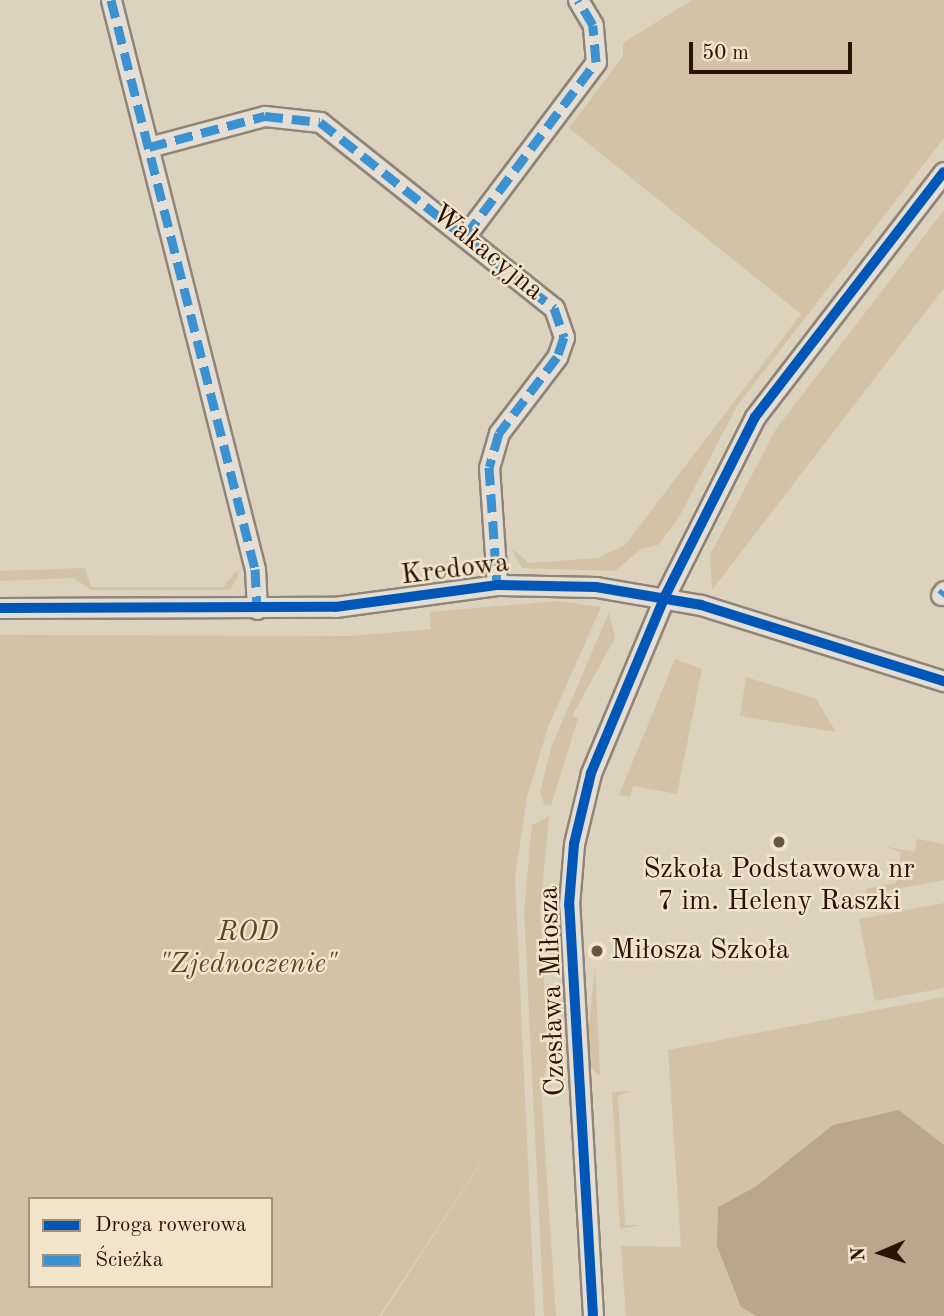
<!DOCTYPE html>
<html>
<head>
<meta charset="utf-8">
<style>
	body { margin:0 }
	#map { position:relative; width:944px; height:1316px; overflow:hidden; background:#ddd2bd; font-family:"Old Standard TT",serif }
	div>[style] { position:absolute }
	.green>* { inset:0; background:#d3c2a5 }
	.water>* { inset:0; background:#b9a68b }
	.roads { filter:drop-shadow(2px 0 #8e8477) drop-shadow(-2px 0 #8e8477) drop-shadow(0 2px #8e8477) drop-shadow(0 -2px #8e8477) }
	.street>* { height:19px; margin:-9.5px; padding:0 9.5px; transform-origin:9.5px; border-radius:9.5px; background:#e4ded4 }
	.quiet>* { height:9px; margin-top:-4.5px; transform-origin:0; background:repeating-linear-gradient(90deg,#3c92d1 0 18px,transparent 0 27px) }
	.cycleway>* { height:10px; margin:-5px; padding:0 5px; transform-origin:5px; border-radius:5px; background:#0057b8 }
	.dots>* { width:19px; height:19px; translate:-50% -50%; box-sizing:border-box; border:4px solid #f2e4cb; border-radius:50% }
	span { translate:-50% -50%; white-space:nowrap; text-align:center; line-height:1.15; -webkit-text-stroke:5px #f2e4cb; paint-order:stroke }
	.street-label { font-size:28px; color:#2a1207 }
	.poi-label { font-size:28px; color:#2a1207 }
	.left { translate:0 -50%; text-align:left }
	.park-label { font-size:28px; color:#5a4331; font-style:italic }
	.legend { position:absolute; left:28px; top:1197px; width:245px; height:91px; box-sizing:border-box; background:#f2e4cb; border:2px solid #a2907d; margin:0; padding:9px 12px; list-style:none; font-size:21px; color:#2a1207 }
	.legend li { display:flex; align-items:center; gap:14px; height:35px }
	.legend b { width:35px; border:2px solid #a2907d }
	.north { position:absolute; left:846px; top:1218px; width:70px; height:70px; -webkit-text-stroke:5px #f2e4cb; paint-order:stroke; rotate:267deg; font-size:19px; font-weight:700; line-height:28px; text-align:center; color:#2a1207 }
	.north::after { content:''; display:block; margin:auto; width:24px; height:32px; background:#2a1207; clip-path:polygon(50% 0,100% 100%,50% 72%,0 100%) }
	.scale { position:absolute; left:689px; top:42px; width:163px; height:32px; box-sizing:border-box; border:4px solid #2a1207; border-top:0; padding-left:9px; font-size:21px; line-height:24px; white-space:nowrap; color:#2a1207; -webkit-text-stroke:5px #f2e4cb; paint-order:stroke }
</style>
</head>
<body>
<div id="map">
	<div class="green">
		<i style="clip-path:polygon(692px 0,944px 0,944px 138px,737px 406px,678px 519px,658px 545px,641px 549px,615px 571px,522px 568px,511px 548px,529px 563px,598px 558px,625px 545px,801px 314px,569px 128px,623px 56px,623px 43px)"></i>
		<i style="clip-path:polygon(944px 210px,944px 288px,712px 590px,710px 555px,776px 429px)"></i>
		<i style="clip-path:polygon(85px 568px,91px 587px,223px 587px,237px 570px,238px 576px,230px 590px,91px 590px,74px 578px,0 581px,0 571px)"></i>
		<i style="clip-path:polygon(evenodd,557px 601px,601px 607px,548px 727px,527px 797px,515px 877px,535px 1316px,381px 1316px,519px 1105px,379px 1316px,0 1316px,0 635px,351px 636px,431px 629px,430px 612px,557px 601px,30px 1199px,271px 1199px,271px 1286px,30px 1286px,30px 1199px)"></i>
		<i style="clip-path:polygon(609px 612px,615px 638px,572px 716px,578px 718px,551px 806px,544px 804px,540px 792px,551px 748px)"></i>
		<i style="clip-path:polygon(675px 659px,702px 669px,677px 794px,633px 786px,630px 797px,619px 795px)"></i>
		<i style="clip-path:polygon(746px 677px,816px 699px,836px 732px,740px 716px)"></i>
		<i style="clip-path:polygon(549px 816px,540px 911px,548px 1058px,541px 1089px,556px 1316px,544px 1316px,524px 911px,532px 825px)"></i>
		<i style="clip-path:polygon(917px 839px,944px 844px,944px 880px,864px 895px,866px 889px,896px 883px,901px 852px,883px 846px,915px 852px)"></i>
		<i style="clip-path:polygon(944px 903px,944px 988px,875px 1001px,859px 919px)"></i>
		<i style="clip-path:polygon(595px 968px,600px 1074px,598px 1075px,589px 1065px,587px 1041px)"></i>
		<i style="clip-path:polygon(944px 997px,944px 1145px,899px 1110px,833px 1125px,755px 1187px,718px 1207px,741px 1307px,756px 1316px,626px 1316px,621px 1246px,681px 1247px,668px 1050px)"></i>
		<i style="clip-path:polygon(632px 1091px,618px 1096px,625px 1225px,641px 1225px,620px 1229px,612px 1092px)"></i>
	</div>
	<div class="water">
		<i style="clip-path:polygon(899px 1110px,944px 1145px,944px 1316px,756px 1316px,741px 1307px,717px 1246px,718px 1207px,755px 1187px,833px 1125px)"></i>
	</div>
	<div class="roads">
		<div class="street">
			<i style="left:111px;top:0;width:587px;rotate:75.8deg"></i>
			<i style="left:255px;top:569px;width:40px;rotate:87.1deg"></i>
			<i style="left:149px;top:147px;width:120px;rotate:-15deg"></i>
			<i style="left:265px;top:116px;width:55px;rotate:6.2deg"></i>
			<i style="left:320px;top:122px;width:299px;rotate:38.5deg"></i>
			<i style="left:554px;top:308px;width:31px;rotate:71deg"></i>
			<i style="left:564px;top:337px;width:21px;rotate:109deg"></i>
			<i style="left:557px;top:357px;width:96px;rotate:127.3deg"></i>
			<i style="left:499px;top:433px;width:35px;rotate:106deg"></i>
			<i style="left:489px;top:467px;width:118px;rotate:86.1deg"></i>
			<i style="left:466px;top:235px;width:216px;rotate:-53.1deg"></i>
			<i style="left:596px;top:62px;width:37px;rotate:-95deg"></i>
			<i style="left:593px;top:25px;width:29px;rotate:-121deg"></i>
			<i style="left:941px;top:595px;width:5px;rotate:-53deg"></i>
			<i style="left:0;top:608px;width:335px;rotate:-0.2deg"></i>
			<i style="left:335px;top:607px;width:163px;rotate:-7.7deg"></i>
			<i style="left:497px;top:585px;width:99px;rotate:1.2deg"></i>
			<i style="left:596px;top:587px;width:107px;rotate:9.7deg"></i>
			<i style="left:701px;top:605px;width:255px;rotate:17.4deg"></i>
			<i style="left:593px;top:1316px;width:412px;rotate:-93.3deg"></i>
			<i style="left:569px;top:905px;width:61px;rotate:-85.3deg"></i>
			<i style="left:574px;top:844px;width:73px;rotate:-76.5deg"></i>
			<i style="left:591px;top:773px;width:192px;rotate:-67.3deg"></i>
			<i style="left:665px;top:596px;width:200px;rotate:-63.3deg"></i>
			<i style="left:755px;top:417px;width:309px;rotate:-52.4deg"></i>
		</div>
	</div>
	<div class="quiet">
		<i style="left:111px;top:0;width:587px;rotate:75.8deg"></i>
		<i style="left:255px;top:569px;width:40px;rotate:87.1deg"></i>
		<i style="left:149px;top:147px;width:120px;rotate:-15deg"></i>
		<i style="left:265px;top:116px;width:55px;rotate:6.2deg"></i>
		<i style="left:320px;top:122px;width:299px;rotate:38.5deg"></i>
		<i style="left:554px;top:308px;width:31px;rotate:71deg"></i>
		<i style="left:564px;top:337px;width:21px;rotate:109deg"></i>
		<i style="left:557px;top:357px;width:96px;rotate:127.3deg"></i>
		<i style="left:499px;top:433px;width:35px;rotate:106deg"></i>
		<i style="left:489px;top:467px;width:118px;rotate:86.1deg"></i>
		<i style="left:466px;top:235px;width:216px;rotate:-53.1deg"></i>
		<i style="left:596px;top:62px;width:37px;rotate:-95deg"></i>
		<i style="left:593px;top:25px;width:29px;rotate:-121deg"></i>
		<i style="left:941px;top:595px;width:5px;rotate:-53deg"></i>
	</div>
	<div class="cycleway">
		<i style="left:0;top:608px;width:335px;rotate:-0.2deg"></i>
		<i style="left:335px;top:607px;width:163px;rotate:-7.7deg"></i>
		<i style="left:497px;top:585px;width:99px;rotate:1.2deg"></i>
		<i style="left:596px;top:587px;width:107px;rotate:9.7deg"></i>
		<i style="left:701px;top:605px;width:255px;rotate:17.4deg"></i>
		<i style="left:593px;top:1316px;width:412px;rotate:-93.3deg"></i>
		<i style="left:569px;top:905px;width:61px;rotate:-85.3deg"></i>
		<i style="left:574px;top:844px;width:73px;rotate:-76.5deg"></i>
		<i style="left:591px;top:773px;width:192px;rotate:-67.3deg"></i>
		<i style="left:665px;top:596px;width:200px;rotate:-63.3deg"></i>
		<i style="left:755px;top:417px;width:309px;rotate:-52.4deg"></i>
	</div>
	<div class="dots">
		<i style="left:779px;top:842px;background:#695547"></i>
		<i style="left:597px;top:951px;background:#695547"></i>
	</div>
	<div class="street-label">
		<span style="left:487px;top:253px;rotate:39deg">Wakacyjna</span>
		<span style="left:455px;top:570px;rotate:-7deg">Kredowa</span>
		<span style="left:553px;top:991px;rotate:-92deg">Czesława Miłosza</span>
	</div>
	<div class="poi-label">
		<span style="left:779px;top:886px">Szkoła Podstawowa nr<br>7 im. Heleny Raszki</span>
		<span class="left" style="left:611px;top:951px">Miłosza Szkoła</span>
	</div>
	<div class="park-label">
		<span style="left:248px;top:949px">ROD<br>"Zjednoczenie"</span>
	</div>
	<ul class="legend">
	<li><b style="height:9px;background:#0057b8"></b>Droga rowerowa</li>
	<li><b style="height:9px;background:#3c92d1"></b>Ścieżka</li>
	</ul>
	<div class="north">N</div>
	<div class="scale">50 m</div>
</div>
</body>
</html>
